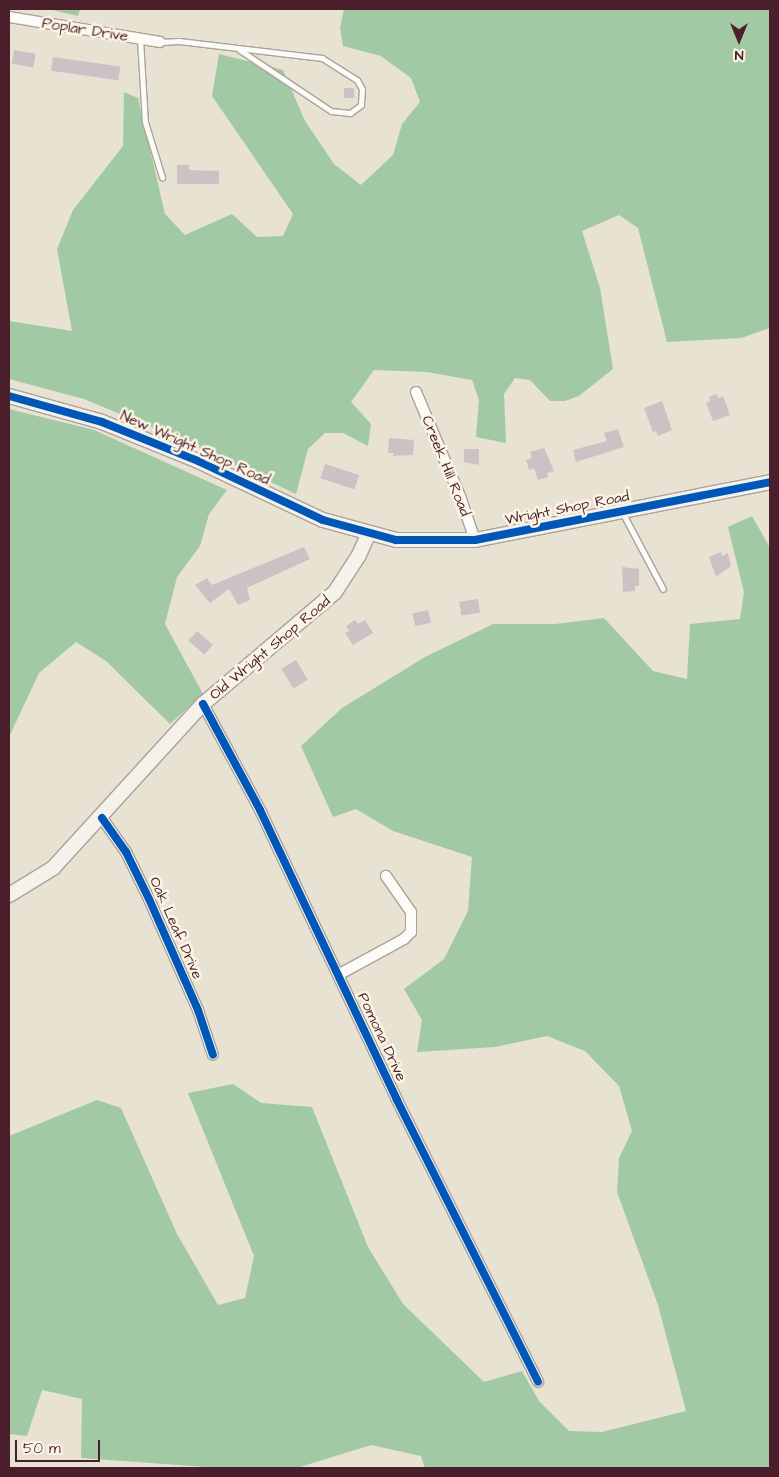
<!DOCTYPE html>
<html>
<head>
<meta charset="utf-8">
<style>
	body { margin:0 }
	#map { position:relative; width:779px; height:1477px; overflow:hidden; background:#e7e2d2; font-family:"Architects Daughter",sans-serif }
	div>[style] { position:absolute }
	.forest>* { inset:0; background:#a1caa4 }
	.building>* { inset:0; background:#ccc2c6; transform-origin:0 0 }
	.roads { filter:drop-shadow(1px 0 #aaa29b) drop-shadow(-1px 0 #aaa29b) drop-shadow(0 1px #aaa29b) drop-shadow(0 -1px #aaa29b) }
	.lane>* { height:5px; margin:-2.5px; padding:0 2.5px; transform-origin:2.5px; border-radius:2.5px; background:#fbfbf8 }
	.street>* { height:10px; margin:-5px; padding:0 5px; transform-origin:5px; border-radius:5px; background:#fbfbf8 }
	.secondary>* { height:14px; margin:-7px; padding:0 7px; transform-origin:7px; border-radius:7px; background:#f5f1eb }
	.cycleway>* { height:8px; margin:-4px; padding:0 4px; transform-origin:4px; border-radius:4px; background:#0057b8 }
	span { translate:-50% -50%; white-space:nowrap; text-align:center; line-height:1.15; -webkit-text-stroke:5px #fcf5e5; paint-order:stroke }
	.street-label { font-size:15px; color:#4a1f2b }
	.frame { position:absolute; inset:0; border:10px solid #4a1f2b; pointer-events:none }
	.north { position:absolute; left:714px; top:15px; width:50px; height:50px; -webkit-text-stroke:4px #fcf5e5; paint-order:stroke; rotate:180deg; font-size:14px; font-weight:700; line-height:20px; text-align:center; color:#4a1f2b }
	.north::after { content:''; display:block; margin:auto; width:18px; height:22px; background:#4a1f2b; clip-path:polygon(50% 0,100% 100%,50% 72%,0 100%) }
	.scale { position:absolute; left:15px; top:1440px; width:85px; height:22px; box-sizing:border-box; border:2px solid #4a1f2b; border-top:0; padding-left:6px; font-size:15px; line-height:18px; white-space:nowrap; color:#4a1f2b; -webkit-text-stroke:4px #fcf5e5; paint-order:stroke }
</style>
</head>
<body>
<div id="map">
	<div class="forest">
		<i style="clip-path:polygon(48px 9px,80px 9px,78px 16px)"></i>
		<i style="clip-path:polygon(344px 9px,770px 9px,770px 328px,741px 338px,667px 342px,638px 228px,619px 215px,582px 231px,600px 288px,613px 369px,579px 396px,565px 401px,550px 401px,530px 380px,515px 378px,504px 394px,506px 443px,476px 437px,479px 400px,472px 380px,427px 372px,374px 370px,351px 402px,371px 424px,368px 446px,343px 433px,325px 433px,308px 449px,296px 494px,185px 441px,84px 399px,9px 379px,9px 321px,72px 331px,57px 249px,73px 210px,123px 146px,124px 92px,138px 98px,165px 214px,185px 235px,232px 214px,257px 237px,283px 236px,293px 214px,212px 96px,219px 54px,283px 70px,305px 121px,334px 164px,361px 185px,393px 155px,402px 124px,420px 102px,411px 78px,381px 56px,343px 46px,340px 28px)"></i>
		<i style="clip-path:polygon(9px 409px,94px 430px,227px 490px,209px 514px,200px 546px,177px 577px,165px 624px,203px 694px,170px 724px,106px 661px,76px 642px,39px 673px,9px 737px)"></i>
		<i style="clip-path:polygon(752px 516px,770px 548px,770px 1468px,425px 1468px,421px 1456px,371px 1445px,300px 1467px,206px 1467px,81px 1458px,82px 1399px,42px 1390px,27px 1436px,9px 1434px,9px 1136px,97px 1100px,121px 1108px,177px 1234px,218px 1305px,245px 1298px,254px 1256px,188px 1093px,233px 1084px,261px 1103px,312px 1107px,368px 1247px,403px 1304px,484px 1382px,522px 1371px,539px 1401px,569px 1431px,602px 1432px,686px 1411px,658px 1305px,617px 1192px,619px 1158px,632px 1131px,619px 1086px,585px 1051px,547px 1036px,495px 1047px,417px 1052px,422px 1020px,404px 989px,444px 959px,468px 911px,472px 857px,393px 831px,356px 809px,333px 817px,301px 746px,342px 708px,425px 657px,493px 624px,555px 624px,604px 618px,653px 671px,687px 679px,690px 624px,740px 619px,744px 592px,728px 527px)"></i>
	</div>
	<div class="building">
		<i style="left:14px;top:50px;width:22px;height:14px;rotate:10deg"></i>
		<i style="left:53px;top:57px;width:68px;height:14px;rotate:8deg"></i>
		<i style="left:344px;top:88px;width:10px;height:10px"></i>
		<i style="clip-path:polygon(177px 165px,189px 165px,189px 170px,219px 171px,219px 184px,177px 184px)"></i>
		<i style="clip-path:polygon(717px 394px,718px 398px,723px 396px,730px 415px,713px 421px,706px 403px,710px 401px,709px 397px)"></i>
		<i style="clip-path:polygon(662px 401px,672px 430px,658px 436px,656px 431px,653px 432px,644px 408px)"></i>
		<i style="clip-path:polygon(618px 429px,624px 447px,576px 462px,573px 450px,607px 441px,604px 433px)"></i>
		<i style="clip-path:polygon(389px 438px,414px 440px,413px 455px,393px 456px,394px 453px,388px 453px)"></i>
		<i style="clip-path:polygon(544px 448px,554px 471px,547px 473px,548px 477px,538px 480px,534px 468px,529px 470px,526px 460px,532px 458px,530px 452px)"></i>
		<i style="clip-path:polygon(464px 449px,479px 449px,479px 465px,464px 462px)"></i>
		<i style="left:325px;top:464px;width:36px;height:15px;rotate:18deg"></i>
		<i style="clip-path:polygon(304px 547px,310px 559px,247px 588px,250px 600px,238px 605px,229px 589px,210px 603px,195px 585px,207px 578px,212px 585px)"></i>
		<i style="clip-path:polygon(721px 552px,722px 556px,728px 553px,731px 566px,716px 577px,709px 557px)"></i>
		<i style="clip-path:polygon(622px 567px,639px 569px,639px 586px,635px 586px,635px 591px,623px 592px)"></i>
		<i style="left:478px;top:599px;width:14px;height:19px;rotate:82deg"></i>
		<i style="left:428px;top:610px;width:13px;height:16px;rotate:77deg"></i>
		<i style="clip-path:polygon(355px 620px,358px 624px,365px 620px,373px 633px,353px 645px,345px 633px,349px 631px,346px 626px)"></i>
		<i style="left:197px;top:631px;width:21px;height:13px;rotate:41deg"></i>
		<i style="left:296px;top:660px;width:23px;height:17px;rotate:59deg"></i>
	</div>
	<div class="roads">
		<div class="lane">
			<i style="left:140px;top:39px;width:83px;rotate:86.6deg"></i>
			<i style="left:145px;top:122px;width:58px;rotate:72.8deg"></i>
			<i style="left:160px;top:42px;width:19px;rotate:-3deg"></i>
			<i style="left:179px;top:41px;width:144px;rotate:6.8deg"></i>
			<i style="left:322px;top:58px;width:41px;rotate:32.2deg"></i>
			<i style="left:357px;top:80px;width:10px;rotate:61deg"></i>
			<i style="left:362px;top:89px;width:16px;rotate:94deg"></i>
			<i style="left:361px;top:105px;width:14px;rotate:144deg"></i>
			<i style="left:350px;top:113px;width:19px;rotate:-174deg"></i>
			<i style="left:331px;top:111px;width:110px;rotate:-146.2deg"></i>
			<i style="left:622px;top:512px;width:87px;rotate:62deg"></i>
		</div>
		<div class="street">
			<i style="left:9px;top:17px;width:153px;rotate:9.4deg"></i>
			<i style="left:416px;top:392px;width:113px;rotate:67.1deg"></i>
			<i style="left:460px;top:496px;width:46px;rotate:71.2deg"></i>
			<i style="left:203px;top:704px;width:120px;rotate:61.7deg"></i>
			<i style="left:260px;top:810px;width:321px;rotate:64.7deg"></i>
			<i style="left:397px;top:1100px;width:315px;rotate:63.4deg"></i>
			<i style="left:102px;top:818px;width:42px;rotate:54.8deg"></i>
			<i style="left:126px;top:852px;width:52px;rotate:63.9deg"></i>
			<i style="left:149px;top:899px;width:121px;rotate:66.2deg"></i>
			<i style="left:198px;top:1010px;width:47px;rotate:71.6deg"></i>
			<i style="left:338px;top:975px;width:75px;rotate:-28.6deg"></i>
			<i style="left:404px;top:939px;width:10px;rotate:-45deg"></i>
			<i style="left:411px;top:932px;width:20px;rotate:-90deg"></i>
			<i style="left:411px;top:912px;width:44px;rotate:-124.8deg"></i>
		</div>
		<div class="secondary">
			<i style="left:9px;top:396px;width:97px;rotate:15.6deg"></i>
			<i style="left:102px;top:422px;width:104px;rotate:22.1deg"></i>
			<i style="left:198px;top:461px;width:138px;rotate:25.3deg"></i>
			<i style="left:323px;top:520px;width:76px;rotate:15.3deg"></i>
			<i style="left:396px;top:540px;width:79px"></i>
			<i style="left:475px;top:540px;width:301px;rotate:-11.1deg"></i>
			<i style="left:9px;top:895px;width:52px;rotate:-31.5deg"></i>
			<i style="left:53px;top:868px;width:222px;rotate:-47.6deg"></i>
			<i style="left:203px;top:704px;width:173px;rotate:-40.3deg"></i>
			<i style="left:335px;top:592px;width:44px;rotate:-57deg"></i>
			<i style="left:359px;top:555px;width:22px;rotate:-66deg"></i>
		</div>
	</div>
	<div class="cycleway">
		<i style="left:9px;top:396px;width:97px;rotate:15.6deg"></i>
		<i style="left:102px;top:422px;width:104px;rotate:22.1deg"></i>
		<i style="left:198px;top:461px;width:138px;rotate:25.3deg"></i>
		<i style="left:323px;top:520px;width:76px;rotate:15.3deg"></i>
		<i style="left:396px;top:540px;width:79px"></i>
		<i style="left:475px;top:540px;width:301px;rotate:-11.1deg"></i>
		<i style="left:203px;top:704px;width:120px;rotate:61.7deg"></i>
		<i style="left:260px;top:810px;width:321px;rotate:64.7deg"></i>
		<i style="left:397px;top:1100px;width:315px;rotate:63.4deg"></i>
		<i style="left:102px;top:818px;width:42px;rotate:54.8deg"></i>
		<i style="left:126px;top:852px;width:52px;rotate:63.9deg"></i>
		<i style="left:149px;top:899px;width:121px;rotate:66.2deg"></i>
		<i style="left:198px;top:1010px;width:47px;rotate:71.6deg"></i>
	</div>
	<div class="street-label">
		<span style="left:85px;top:30px;rotate:9deg">Poplar Drive</span>
		<span style="left:195px;top:448px;rotate:24deg">New Wright Shop Road</span>
		<span style="left:446px;top:466px;rotate:68deg">Creek Hill Road</span>
		<span style="left:567px;top:508px;rotate:-11deg">Wright Shop Road</span>
		<span style="left:270px;top:648px;rotate:-40deg">Old Wright Shop Road</span>
		<span style="left:176px;top:928px;rotate:66deg">Oak Leaf Drive</span>
		<span style="left:382px;top:1037px;rotate:65deg">Pomona Drive</span>
	</div>
	<div class="frame"></div>
	<div class="north">N</div>
	<div class="scale">50 m</div>
</div>
</body>
</html>
